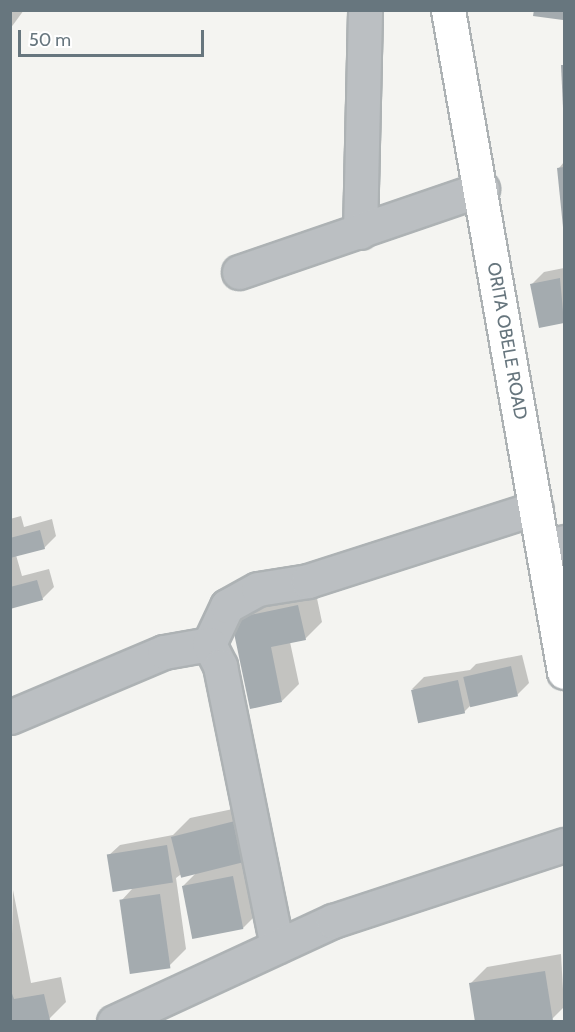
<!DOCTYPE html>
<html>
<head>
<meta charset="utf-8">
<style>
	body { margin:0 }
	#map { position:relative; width:575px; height:1032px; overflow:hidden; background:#f4f4f1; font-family:Cabin,sans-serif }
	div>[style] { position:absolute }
	.shadow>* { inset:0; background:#0003 }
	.building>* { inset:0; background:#a4abaf; transform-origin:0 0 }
	.roads { filter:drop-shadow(2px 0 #adb2b4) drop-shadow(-2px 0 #adb2b4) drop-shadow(0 2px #adb2b4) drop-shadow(0 -2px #adb2b4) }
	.minor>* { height:33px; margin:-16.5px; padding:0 16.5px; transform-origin:16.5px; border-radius:16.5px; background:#bbbfc2 }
	.major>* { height:33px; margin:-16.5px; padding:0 16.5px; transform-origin:16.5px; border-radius:16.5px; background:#fff }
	span { translate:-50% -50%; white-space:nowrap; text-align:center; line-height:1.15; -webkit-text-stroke:6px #fff; paint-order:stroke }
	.street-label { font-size:18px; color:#67767e }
	.frame { position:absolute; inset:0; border:12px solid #67767e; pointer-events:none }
	.scale { position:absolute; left:18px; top:30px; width:186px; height:27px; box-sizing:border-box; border:3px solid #67767e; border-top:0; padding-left:8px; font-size:18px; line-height:21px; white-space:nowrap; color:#67767e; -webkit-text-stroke:4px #fff; paint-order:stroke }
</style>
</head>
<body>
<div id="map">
	<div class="shadow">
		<i style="clip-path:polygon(10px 10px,24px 10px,10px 29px)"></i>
		<i style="clip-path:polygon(564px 64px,564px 119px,563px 66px)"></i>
		<i style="clip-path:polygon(564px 162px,564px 229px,559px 168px)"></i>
		<i style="clip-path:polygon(564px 268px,564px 322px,540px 326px,532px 284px,544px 272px)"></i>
		<i style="clip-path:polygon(21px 516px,24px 527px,52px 519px,56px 536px,44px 548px,16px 555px,22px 576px,49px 569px,54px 587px,42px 599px,10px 608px,10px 519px)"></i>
		<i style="clip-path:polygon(315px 589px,322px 622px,305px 639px,290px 642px,299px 684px,282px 701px,232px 619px,249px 602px)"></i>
		<i style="clip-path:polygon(522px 655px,529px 683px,517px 695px,472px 704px,464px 712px,412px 689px,424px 677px,470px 670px,476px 664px)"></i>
		<i style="clip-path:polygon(252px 805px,260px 911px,243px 928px,183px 886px,198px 871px,180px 875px,176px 878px,186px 949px,169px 966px,121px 901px,132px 889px,108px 856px,120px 845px,173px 835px,190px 818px)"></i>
		<i style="clip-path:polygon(13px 890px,31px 983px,61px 977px,66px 1002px,49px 1019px,10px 1022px)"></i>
		<i style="clip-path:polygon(561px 954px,564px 1007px,552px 1019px,477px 1022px,470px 984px,487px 967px)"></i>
	</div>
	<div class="building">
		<i style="clip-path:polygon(534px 10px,564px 10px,563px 20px,533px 16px)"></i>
		<i style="clip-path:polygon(561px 65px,564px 65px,564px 108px,563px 108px)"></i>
		<i style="clip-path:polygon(564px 167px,564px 227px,563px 227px,557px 168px)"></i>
		<i style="clip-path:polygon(560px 278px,564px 323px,539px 328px,530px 284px)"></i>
		<i style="clip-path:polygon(40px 530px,45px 549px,10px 558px,10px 538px)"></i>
		<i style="clip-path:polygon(37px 580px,43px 600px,10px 609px,10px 587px)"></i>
		<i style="clip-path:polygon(298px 605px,306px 640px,271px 647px,282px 702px,250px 709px,231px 619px)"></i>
		<i style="left:511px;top:666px;width:31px;height:49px;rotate:77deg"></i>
		<i style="left:458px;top:680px;width:34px;height:48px;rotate:78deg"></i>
		<i style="left:235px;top:821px;width:42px;height:66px;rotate:76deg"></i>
		<i style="left:167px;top:845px;width:38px;height:61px;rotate:81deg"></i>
		<i style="left:233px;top:876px;width:54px;height:52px;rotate:79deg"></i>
		<i style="left:160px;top:894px;width:75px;height:41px;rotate:82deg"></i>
		<i style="clip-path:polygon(545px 971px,553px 1021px,475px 1022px,469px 983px)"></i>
		<i style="clip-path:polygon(10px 988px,14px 999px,44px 994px,50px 1020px,10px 1022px)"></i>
	</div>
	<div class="roads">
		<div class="minor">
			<i style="left:360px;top:232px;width:222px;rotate:-88.7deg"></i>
			<i style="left:239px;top:272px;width:257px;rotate:-18.9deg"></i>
			<i style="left:543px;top:547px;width:22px;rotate:-13deg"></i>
			<i style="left:209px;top:644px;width:42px;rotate:-64.7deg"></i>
			<i style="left:227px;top:606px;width:35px;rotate:-29deg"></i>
			<i style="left:258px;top:589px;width:51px;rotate:-9.1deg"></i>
			<i style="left:308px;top:581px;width:239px;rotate:-17.8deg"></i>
			<i style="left:10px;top:717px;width:167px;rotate:-22.9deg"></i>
			<i style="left:164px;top:652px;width:46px;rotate:-10.1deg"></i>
			<i style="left:209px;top:644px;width:25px;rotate:63deg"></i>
			<i style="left:220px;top:666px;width:286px;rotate:78.5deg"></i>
			<i style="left:114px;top:1022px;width:241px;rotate:-24.8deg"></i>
			<i style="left:333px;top:921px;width:243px;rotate:-18.2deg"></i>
		</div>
		<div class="major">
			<i style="left:448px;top:10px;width:672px;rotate:80.06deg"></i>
		</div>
	</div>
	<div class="street-label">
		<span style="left:507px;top:341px;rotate:80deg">ORITA OBELE ROAD</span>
	</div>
	<div class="frame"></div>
	<div class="scale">50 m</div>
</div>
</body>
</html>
